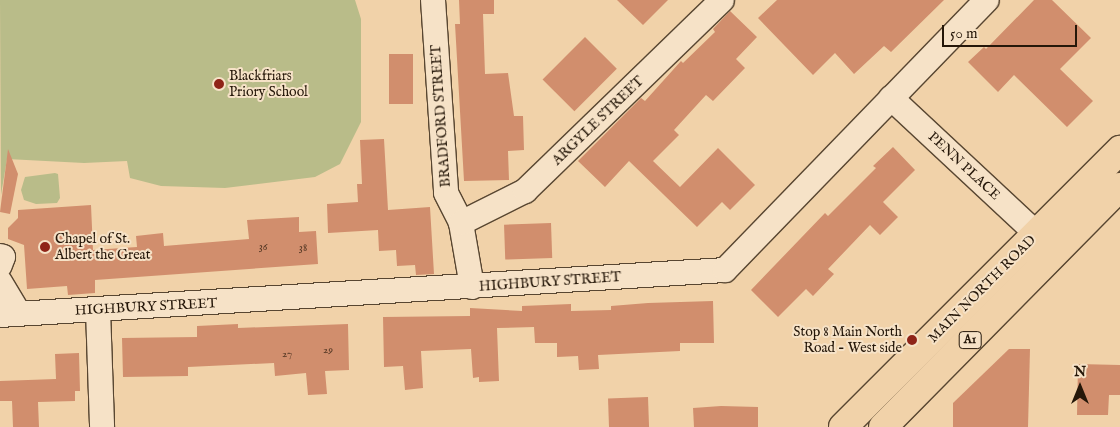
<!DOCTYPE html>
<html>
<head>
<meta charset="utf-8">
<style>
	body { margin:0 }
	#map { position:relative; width:1120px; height:427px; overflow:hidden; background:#f1d2a9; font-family:"IM FELL English",serif }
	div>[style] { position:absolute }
	.green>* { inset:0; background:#b9bc89 }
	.building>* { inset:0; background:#d18e6d; transform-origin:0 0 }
	.roads { filter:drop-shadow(1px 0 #584631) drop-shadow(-1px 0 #584631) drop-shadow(0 1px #584631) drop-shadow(0 -1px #584631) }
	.minor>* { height:24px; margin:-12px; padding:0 12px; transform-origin:12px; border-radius:12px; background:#f6e2c7 }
	.highway>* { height:28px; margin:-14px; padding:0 14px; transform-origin:14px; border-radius:14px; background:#f1d2a9 }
	.dots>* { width:14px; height:14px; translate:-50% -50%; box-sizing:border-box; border:2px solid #f6e2c7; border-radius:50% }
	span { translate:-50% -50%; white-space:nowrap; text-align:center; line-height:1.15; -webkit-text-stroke:4px #f6e2c7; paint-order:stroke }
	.number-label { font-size:11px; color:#503522 }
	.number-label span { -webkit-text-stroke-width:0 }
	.shield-label span { padding:1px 4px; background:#f6e2c7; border:1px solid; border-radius:4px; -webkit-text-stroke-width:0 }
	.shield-label { font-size:12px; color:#251709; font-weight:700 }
	.poi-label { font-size:14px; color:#251709 }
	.left { translate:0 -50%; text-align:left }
	.right { translate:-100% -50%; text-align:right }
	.street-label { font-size:14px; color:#251709 }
	.north { position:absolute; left:1055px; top:362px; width:50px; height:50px; -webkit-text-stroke:4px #f6e2c7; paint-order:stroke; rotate:0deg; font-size:14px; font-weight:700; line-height:20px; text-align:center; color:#251709 }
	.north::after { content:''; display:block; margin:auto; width:18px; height:22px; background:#251709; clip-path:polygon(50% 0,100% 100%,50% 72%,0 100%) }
	.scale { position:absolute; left:942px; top:25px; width:135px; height:22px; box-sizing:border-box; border:2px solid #251709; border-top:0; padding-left:6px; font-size:15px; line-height:18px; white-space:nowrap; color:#251709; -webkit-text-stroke:4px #f6e2c7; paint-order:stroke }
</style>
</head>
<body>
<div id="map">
	<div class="green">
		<i style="clip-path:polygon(0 0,355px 0,361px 19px,361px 122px,340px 164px,315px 177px,225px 188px,161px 186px,130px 178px,127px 161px,84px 163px,7px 159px,1px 195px)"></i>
		<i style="clip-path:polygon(55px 173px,58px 174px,60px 198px,57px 203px,36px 204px,24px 200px,21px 190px,25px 177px)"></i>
	</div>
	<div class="building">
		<i style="clip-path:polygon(459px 0,494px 0,494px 14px,483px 14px,485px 74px,508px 73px,514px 116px,523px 116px,524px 150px,508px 151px,509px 180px,464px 181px,455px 24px,460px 24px)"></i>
		<i style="clip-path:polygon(617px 0,668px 0,643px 25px)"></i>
		<i style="clip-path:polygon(777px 0,944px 0,891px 52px,884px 46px,854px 74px,835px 53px,813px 75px,758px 18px)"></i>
		<i style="clip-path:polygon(1034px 0,1052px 0,1091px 38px,1060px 69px,1093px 101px,1067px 127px,1014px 75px,998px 92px,968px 62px,984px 47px,986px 49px)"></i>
		<i style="clip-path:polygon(730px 11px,757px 37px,736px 59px,745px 68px,713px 101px,706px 95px,674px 130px,679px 135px,653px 161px,680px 187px,718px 148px,755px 185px,730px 210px,722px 202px,697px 227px,629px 161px,605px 187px,578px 161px,641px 98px,645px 101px,681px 61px,683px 63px,715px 32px,713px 29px)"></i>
		<i style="left:585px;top:37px;width:45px;height:60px;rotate:45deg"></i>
		<i style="left:389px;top:54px;width:24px;height:50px"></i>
		<i style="clip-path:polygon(384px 139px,388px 210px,430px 207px,434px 274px,416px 275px,415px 265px,397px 266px,396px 250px,379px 251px,378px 230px,328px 233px,327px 204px,358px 202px,357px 184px,362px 184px,360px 140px)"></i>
		<i style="clip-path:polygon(893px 147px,915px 170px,883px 202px,898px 217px,880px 235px,870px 225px,828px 269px,834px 274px,813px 296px,806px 289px,778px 317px,751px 290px,825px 213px,828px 216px,876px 168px,873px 166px)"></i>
		<i style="clip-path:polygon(8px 149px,18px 174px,10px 214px,0 212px)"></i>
		<i style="clip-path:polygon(91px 205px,93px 250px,137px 247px,136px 236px,163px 233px,164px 246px,249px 239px,247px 220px,299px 217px,299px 232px,316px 231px,318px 264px,95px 280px,95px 293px,68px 295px,67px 286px,27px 289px,24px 245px,8px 239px,8px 228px,18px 218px,18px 210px)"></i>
		<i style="left:551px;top:223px;width:35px;height:47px;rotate:88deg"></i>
		<i style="clip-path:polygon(713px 301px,714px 343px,680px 343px,680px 351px,598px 355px,599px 369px,579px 370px,578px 356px,557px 357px,557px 343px,535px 343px,534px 327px,497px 328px,499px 381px,479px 382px,479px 377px,473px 378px,471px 349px,421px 351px,423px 388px,405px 390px,403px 366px,384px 367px,383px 317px,470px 316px,470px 308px,522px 311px,522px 306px,571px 304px,571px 311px,611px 310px,611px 306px,648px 303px)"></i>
		<i style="clip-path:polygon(238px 324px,238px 328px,348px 324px,349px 370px,325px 371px,327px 394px,308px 395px,306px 373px,275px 376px,274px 363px,188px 367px,188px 376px,123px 377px,122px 338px,197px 337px,197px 326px)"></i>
		<i style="clip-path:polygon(1009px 349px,1030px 349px,1028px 427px,953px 427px,953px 403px)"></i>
		<i style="clip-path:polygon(79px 353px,80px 391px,75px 391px,75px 401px,38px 402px,39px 427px,13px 427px,12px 401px,0 401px,0 381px,56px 379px,55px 354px)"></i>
		<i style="clip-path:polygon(1078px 364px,1120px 365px,1120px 395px,1109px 395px,1108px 415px,1077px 415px)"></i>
		<i style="left:648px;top:397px;width:30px;height:40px;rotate:88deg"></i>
		<i style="clip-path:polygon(721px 406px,758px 407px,758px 427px,694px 427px,693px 408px)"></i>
	</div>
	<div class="roads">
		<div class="minor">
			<i style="left:433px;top:0;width:193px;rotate:86.1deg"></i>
			<i style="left:446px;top:193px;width:34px;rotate:63deg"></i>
			<i style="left:461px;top:223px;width:65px;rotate:80.2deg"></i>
			<i style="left:891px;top:98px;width:200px;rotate:43deg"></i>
			<i style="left:461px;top:223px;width:72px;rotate:-26.6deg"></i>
			<i style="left:525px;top:191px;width:274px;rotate:-44.1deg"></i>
			<i style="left:0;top:256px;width:3px;rotate:18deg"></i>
			<i style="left:3px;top:257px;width:9px;rotate:111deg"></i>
			<i style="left:0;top:282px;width:37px;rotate:59deg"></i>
			<i style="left:98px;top:310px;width:117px;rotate:88deg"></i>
			<i style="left:0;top:315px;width:726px;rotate:-3.55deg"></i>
			<i style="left:725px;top:270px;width:376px;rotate:-45.9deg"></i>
		</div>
		<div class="highway">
			<i style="left:843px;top:427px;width:392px;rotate:-45deg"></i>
			<i style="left:883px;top:427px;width:337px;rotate:-45.4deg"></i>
		</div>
	</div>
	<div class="dots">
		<i style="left:219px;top:84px;background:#8f2418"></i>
		<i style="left:45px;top:247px;background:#8f2418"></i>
		<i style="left:912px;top:340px;background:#8f2418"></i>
	</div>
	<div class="number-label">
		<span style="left:263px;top:247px">36</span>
		<span style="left:303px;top:248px">38</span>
		<span style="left:328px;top:350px">29</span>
		<span style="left:287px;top:354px">27</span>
	</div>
	<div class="shield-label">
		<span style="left:970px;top:340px">A1</span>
	</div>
	<div class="poi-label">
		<span class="left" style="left:229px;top:84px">Blackfriars<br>Priory School</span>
		<span class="left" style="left:55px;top:247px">Chapel of St.<br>Albert the Great</span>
		<span class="right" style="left:902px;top:340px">Stop 8 Main North<br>Road - West side</span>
	</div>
	<div class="street-label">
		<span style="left:441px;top:116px;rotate:-94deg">BRADFORD STREET</span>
		<span style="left:598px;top:121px;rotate:-44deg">ARGYLE STREET</span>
		<span style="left:964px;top:166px;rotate:43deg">PENN PLACE</span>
		<span style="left:550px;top:282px;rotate:-4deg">HIGHBURY STREET</span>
		<span style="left:982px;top:289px;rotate:-45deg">MAIN NORTH ROAD</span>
		<span style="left:146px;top:307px;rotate:-3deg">HIGHBURY STREET</span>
	</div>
	<div class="north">N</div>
	<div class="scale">50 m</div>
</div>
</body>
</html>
